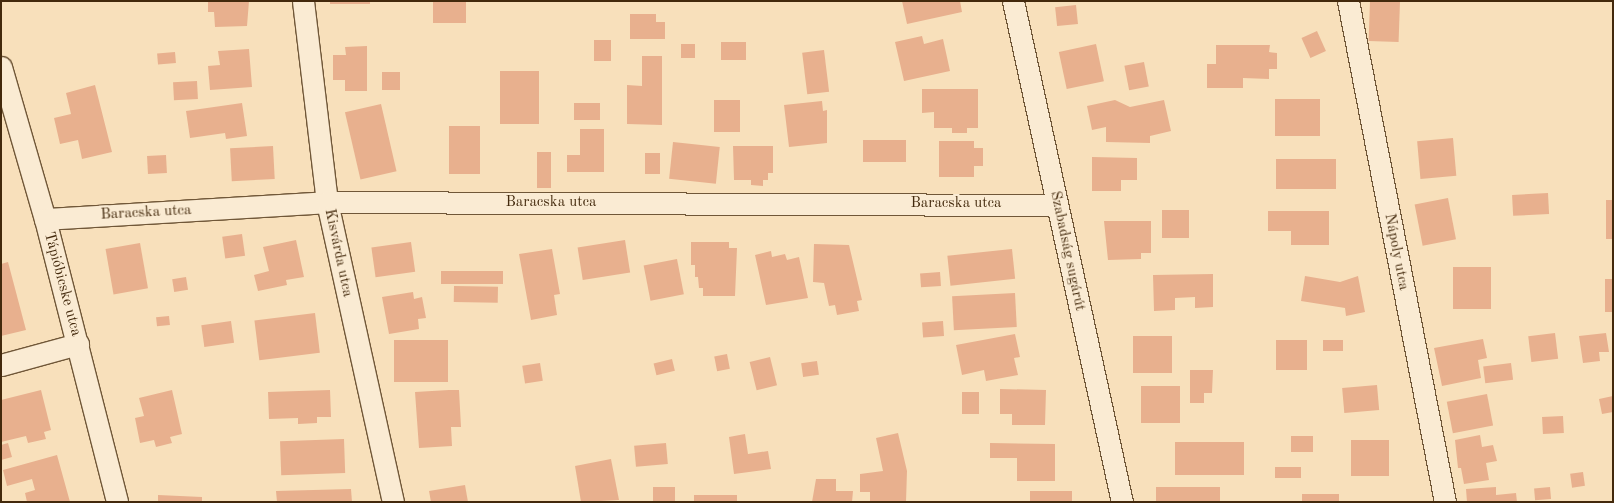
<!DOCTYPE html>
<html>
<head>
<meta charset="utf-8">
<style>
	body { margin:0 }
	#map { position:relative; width:1614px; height:503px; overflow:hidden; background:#f8e0bb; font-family:"Old Standard TT",serif }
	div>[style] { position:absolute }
	.building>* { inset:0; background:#e8b08e; transform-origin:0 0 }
	.roads { filter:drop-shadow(1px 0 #705738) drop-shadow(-1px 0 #705738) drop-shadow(0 1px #705738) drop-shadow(0 -1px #705738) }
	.street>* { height:21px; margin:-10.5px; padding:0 10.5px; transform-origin:10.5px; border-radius:10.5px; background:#faebd3 }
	span { translate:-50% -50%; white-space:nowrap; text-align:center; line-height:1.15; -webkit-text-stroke:4px #faebd3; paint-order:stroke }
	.street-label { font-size:15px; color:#43290c }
	.frame { position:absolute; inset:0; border:2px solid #43290c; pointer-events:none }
</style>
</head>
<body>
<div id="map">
	<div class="building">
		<i style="clip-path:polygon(208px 1px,249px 1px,247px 26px,215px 27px,214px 12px,208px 12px)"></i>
		<i style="left:330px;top:1px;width:40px;height:3px"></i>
		<i style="left:433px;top:1px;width:33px;height:22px"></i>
		<i style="clip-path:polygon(902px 1px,960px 1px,962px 12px,907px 24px)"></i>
		<i style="left:1370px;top:1px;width:30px;height:40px;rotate:2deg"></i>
		<i style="left:1076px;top:5px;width:19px;height:21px;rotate:84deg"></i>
		<i style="clip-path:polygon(630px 14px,656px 14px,656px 22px,665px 22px,665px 39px,630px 39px)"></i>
		<i style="left:1317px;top:31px;width:22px;height:17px;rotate:66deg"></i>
		<i style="clip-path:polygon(922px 36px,924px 44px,943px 39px,950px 71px,904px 81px,895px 42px)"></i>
		<i style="left:594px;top:40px;width:17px;height:21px"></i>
		<i style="left:721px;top:42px;width:25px;height:18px"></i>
		<i style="left:681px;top:44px;width:14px;height:14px"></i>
		<i style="left:1096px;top:44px;width:38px;height:38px;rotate:78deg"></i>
		<i style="clip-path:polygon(1216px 45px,1270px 45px,1269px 52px,1277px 53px,1277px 69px,1269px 69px,1269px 79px,1243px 78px,1243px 88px,1207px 88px,1207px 64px,1216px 64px)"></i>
		<i style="clip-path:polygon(367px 46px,367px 91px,345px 91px,345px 80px,333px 80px,333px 55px,346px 55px,345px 47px)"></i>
		<i style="clip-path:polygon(249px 49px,252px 87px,210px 90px,208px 66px,220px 65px,218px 51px)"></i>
		<i style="left:824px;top:50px;width:42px;height:22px;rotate:83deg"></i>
		<i style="left:175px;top:52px;width:11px;height:18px;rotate:85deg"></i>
		<i style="clip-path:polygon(642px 56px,662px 56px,662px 125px,627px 124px,627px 85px,642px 86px)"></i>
		<i style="left:1144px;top:62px;width:25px;height:20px;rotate:79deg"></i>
		<i style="left:500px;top:71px;width:39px;height:53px"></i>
		<i style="left:382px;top:72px;width:18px;height:18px"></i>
		<i style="left:197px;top:81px;width:18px;height:24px;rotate:87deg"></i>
		<i style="clip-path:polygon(95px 85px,112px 152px,82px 159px,78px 140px,60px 144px,54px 118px,71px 114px,66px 93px)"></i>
		<i style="clip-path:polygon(922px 89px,978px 89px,978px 128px,967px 128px,967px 133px,952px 133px,952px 128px,934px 128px,934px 112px,922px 113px)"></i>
		<i style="left:1275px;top:99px;width:45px;height:37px"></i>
		<i style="left:714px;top:100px;width:26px;height:32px"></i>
		<i style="clip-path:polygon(1115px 100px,1130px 107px,1164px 100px,1171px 131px,1150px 136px,1150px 143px,1106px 142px,1106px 127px,1092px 130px,1087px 106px)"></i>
		<i style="clip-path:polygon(822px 101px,823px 111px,827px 110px,827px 143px,789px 147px,784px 105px)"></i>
		<i style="clip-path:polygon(242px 103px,247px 136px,226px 139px,225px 133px,190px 138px,186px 111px)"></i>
		<i style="left:574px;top:103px;width:26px;height:17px"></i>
		<i style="left:381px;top:104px;width:69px;height:37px;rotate:77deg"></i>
		<i style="left:449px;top:126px;width:31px;height:48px"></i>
		<i style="clip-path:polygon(580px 129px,604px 129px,604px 172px,567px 172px,567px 155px,580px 155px)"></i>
		<i style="left:1453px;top:138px;width:38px;height:36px;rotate:85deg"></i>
		<i style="left:863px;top:140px;width:43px;height:22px"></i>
		<i style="clip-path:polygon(939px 141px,974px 141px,974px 148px,983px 148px,983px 166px,974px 166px,974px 177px,939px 177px)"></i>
		<i style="left:673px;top:142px;width:47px;height:37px;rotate:6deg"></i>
		<i style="left:273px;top:146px;width:33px;height:43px;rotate:87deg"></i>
		<i style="clip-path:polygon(733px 146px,773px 146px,773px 173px,768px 173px,768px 180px,763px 180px,763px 186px,751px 185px,751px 180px,734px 180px)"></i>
		<i style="left:537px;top:152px;width:14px;height:36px"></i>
		<i style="left:645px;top:153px;width:15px;height:21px"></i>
		<i style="left:166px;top:155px;width:18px;height:19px;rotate:87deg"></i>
		<i style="clip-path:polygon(1092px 157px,1137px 158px,1137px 180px,1121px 180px,1121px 191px,1092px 191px)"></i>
		<i style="left:1276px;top:159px;width:60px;height:30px"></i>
		<i style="left:1548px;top:193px;width:21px;height:36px;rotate:87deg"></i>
		<i style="left:1448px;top:198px;width:42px;height:34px;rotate:79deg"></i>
		<i style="left:1606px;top:200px;width:7px;height:39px"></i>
		<i style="left:1162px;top:210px;width:27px;height:28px"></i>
		<i style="clip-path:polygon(1268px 211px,1329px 211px,1329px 245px,1291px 245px,1291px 231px,1268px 231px)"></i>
		<i style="clip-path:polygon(1104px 221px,1151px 221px,1151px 253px,1141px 253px,1141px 259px,1108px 260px)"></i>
		<i style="left:242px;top:234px;width:22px;height:20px;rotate:82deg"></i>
		<i style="clip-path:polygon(296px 240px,304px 277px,286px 280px,287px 285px,258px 291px,254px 275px,269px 271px,263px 247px)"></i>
		<i style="left:625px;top:240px;width:33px;height:48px;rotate:81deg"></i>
		<i style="left:411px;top:242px;width:30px;height:40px;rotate:82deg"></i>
		<i style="clip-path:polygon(691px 242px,729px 242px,729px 248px,737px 248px,735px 296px,703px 296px,703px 288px,699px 288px,698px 277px,695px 277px,695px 265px,691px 265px)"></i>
		<i style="left:140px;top:243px;width:46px;height:35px;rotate:80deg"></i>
		<i style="clip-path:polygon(814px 244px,849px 245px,862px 300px,857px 301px,859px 311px,837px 315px,835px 305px,829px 306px,824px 283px,813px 282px)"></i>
		<i style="clip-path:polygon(552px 249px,560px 294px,554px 295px,557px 315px,531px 320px,519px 254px)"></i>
		<i style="left:1012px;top:249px;width:30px;height:65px;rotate:84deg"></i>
		<i style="clip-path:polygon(771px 251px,772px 257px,785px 254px,787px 260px,799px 257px,808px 298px,766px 305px,755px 255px)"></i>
		<i style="left:677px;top:259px;width:36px;height:34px;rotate:79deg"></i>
		<i style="clip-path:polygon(8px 262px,26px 330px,1px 336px,1px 264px)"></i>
		<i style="left:1453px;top:267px;width:38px;height:42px"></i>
		<i style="left:441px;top:271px;width:62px;height:13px"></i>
		<i style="left:940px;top:272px;width:14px;height:20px;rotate:86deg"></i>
		<i style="clip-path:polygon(1213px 274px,1213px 307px,1195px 308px,1195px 297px,1175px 298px,1175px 310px,1154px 311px,1153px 275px)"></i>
		<i style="clip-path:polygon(1305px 276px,1340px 282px,1358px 276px,1365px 312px,1346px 316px,1345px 308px,1301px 301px)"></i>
		<i style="left:186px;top:277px;width:13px;height:14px;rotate:81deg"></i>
		<i style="left:1605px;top:279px;width:8px;height:33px"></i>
		<i style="left:454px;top:286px;width:44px;height:16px;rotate:1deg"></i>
		<i style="clip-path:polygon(413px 292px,414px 299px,422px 297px,426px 318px,418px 319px,419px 329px,389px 334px,382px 297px)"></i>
		<i style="left:1015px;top:293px;width:34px;height:63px;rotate:87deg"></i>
		<i style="left:315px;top:313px;width:40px;height:61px;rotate:83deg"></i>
		<i style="left:169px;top:316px;width:9px;height:13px;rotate:84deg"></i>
		<i style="left:231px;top:321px;width:22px;height:30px;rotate:82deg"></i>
		<i style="left:943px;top:321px;width:15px;height:21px;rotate:86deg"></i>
		<i style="left:1555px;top:333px;width:26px;height:27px;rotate:83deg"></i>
		<i style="clip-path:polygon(1606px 333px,1609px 352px,1599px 352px,1600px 361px,1583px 363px,1579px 336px)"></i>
		<i style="clip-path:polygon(1015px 334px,1020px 357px,1014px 358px,1018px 375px,986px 381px,984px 370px,962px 375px,956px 345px)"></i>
		<i style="left:1133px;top:336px;width:39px;height:37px"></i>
		<i style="clip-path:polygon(1483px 339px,1487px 358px,1478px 360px,1481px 378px,1442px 386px,1434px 348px)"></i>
		<i style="left:394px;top:340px;width:54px;height:42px"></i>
		<i style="left:1276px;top:340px;width:31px;height:30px"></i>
		<i style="left:1323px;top:340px;width:20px;height:11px"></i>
		<i style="left:727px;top:354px;width:15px;height:13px;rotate:79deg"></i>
		<i style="left:770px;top:357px;width:29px;height:21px;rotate:76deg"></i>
		<i style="left:672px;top:359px;width:12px;height:19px;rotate:76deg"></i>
		<i style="left:817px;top:361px;width:14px;height:16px;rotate:82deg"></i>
		<i style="left:540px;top:363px;width:18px;height:18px;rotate:81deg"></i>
		<i style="left:1511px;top:363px;width:17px;height:28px;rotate:83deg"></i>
		<i style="clip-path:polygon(1190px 370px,1213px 370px,1212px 393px,1204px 393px,1204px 403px,1190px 403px)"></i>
		<i style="left:1377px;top:385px;width:25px;height:35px;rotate:85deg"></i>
		<i style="left:1180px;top:386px;width:37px;height:39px;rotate:90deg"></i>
		<i style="clip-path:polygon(1000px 389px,1046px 390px,1045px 425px,1012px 425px,1012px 414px,1000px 414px)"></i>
		<i style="clip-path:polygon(41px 390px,51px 430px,44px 432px,46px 439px,28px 443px,26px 436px,1px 442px,1px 400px)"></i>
		<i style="clip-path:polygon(172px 390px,182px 434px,170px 437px,172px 443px,156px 447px,154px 440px,140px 443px,135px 418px,144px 416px,139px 398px)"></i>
		<i style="clip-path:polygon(330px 390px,331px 417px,317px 417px,317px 423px,298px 424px,298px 418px,269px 419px,268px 392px)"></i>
		<i style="clip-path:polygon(449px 390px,459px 390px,461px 427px,451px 427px,452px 446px,419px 448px,415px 392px)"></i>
		<i style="left:962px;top:392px;width:17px;height:22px"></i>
		<i style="left:1487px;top:394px;width:32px;height:41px;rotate:79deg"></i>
		<i style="clip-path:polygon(1613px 396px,1613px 412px,1602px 414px,1599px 399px)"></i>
		<i style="left:1563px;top:416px;width:17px;height:21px;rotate:87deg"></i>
		<i style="clip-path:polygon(898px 433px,907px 471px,906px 502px,870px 502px,870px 492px,860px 492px,860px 474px,883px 471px,876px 438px)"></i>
		<i style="clip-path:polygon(745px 434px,748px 454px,768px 451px,771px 469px,734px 474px,729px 437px)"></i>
		<i style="clip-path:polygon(1480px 435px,1482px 447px,1493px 445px,1497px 461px,1486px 463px,1489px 480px,1464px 484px,1461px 468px,1458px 468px,1455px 440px)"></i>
		<i style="left:1291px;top:436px;width:22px;height:16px"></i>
		<i style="left:344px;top:439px;width:34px;height:64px;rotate:88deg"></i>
		<i style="left:1351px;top:440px;width:38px;height:36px"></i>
		<i style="left:1175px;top:442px;width:69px;height:33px"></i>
		<i style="clip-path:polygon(8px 443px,12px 457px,1px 460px,1px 445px)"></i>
		<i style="left:666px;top:443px;width:21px;height:32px;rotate:85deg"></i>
		<i style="clip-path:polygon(990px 443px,1055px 444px,1055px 481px,1017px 481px,1017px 458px,990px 458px)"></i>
		<i style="clip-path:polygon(57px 455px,70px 502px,27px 502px,25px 493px,35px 490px,32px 479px,7px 486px,3px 470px)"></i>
		<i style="clip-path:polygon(611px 459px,619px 500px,581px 502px,575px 466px)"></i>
		<i style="left:1275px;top:467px;width:26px;height:11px"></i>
		<i style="left:1583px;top:472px;width:14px;height:13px;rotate:82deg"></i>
		<i style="clip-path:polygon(816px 479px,836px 479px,836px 491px,853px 491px,852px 502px,812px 502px)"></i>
		<i style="clip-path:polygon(465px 485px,468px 502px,431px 502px,429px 491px)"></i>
		<i style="left:653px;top:487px;width:22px;height:15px"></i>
		<i style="left:1156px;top:487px;width:64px;height:15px"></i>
		<i style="clip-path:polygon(1496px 487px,1496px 495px,1516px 493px,1517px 502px,1467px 502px,1466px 489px)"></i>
		<i style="left:1550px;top:487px;width:12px;height:16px;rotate:85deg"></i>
		<i style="clip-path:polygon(351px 489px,352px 502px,277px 502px,276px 491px)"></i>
		<i style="left:1030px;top:491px;width:42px;height:11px"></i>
		<i style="left:1302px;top:494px;width:37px;height:8px"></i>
		<i style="clip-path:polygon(158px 495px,202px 497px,202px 502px,158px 502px)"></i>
		<i style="left:694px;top:495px;width:43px;height:7px"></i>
	</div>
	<div class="roads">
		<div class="street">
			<i style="left:303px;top:1px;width:202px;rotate:83.2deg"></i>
			<i style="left:327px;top:202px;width:307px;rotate:77.6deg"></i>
			<i style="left:1013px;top:1px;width:513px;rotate:77.73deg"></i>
			<i style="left:1348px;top:1px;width:510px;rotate:79.04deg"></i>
			<i style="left:1px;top:67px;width:158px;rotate:73.9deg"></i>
			<i style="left:45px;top:219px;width:292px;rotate:75.7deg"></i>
			<i style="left:45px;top:219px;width:283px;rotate:-3.4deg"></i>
			<i style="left:327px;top:202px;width:730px;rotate:0.24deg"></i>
			<i style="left:1px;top:365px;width:80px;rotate:-15.3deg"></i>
		</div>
	</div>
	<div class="street-label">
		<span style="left:551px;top:203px">Baracska utca</span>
		<span style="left:956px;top:204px">Baracska utca</span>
		<span style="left:146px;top:213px;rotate:-3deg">Baracska utca</span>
		<span style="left:1067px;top:251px;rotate:78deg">Szabadság sugárút</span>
		<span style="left:1396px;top:252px;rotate:79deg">Nápoly utca</span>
		<span style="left:338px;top:253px;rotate:78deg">Kisvárda utca</span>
		<span style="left:62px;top:284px;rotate:75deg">Tápióbicske utca</span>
	</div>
	<div class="frame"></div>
</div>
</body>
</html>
